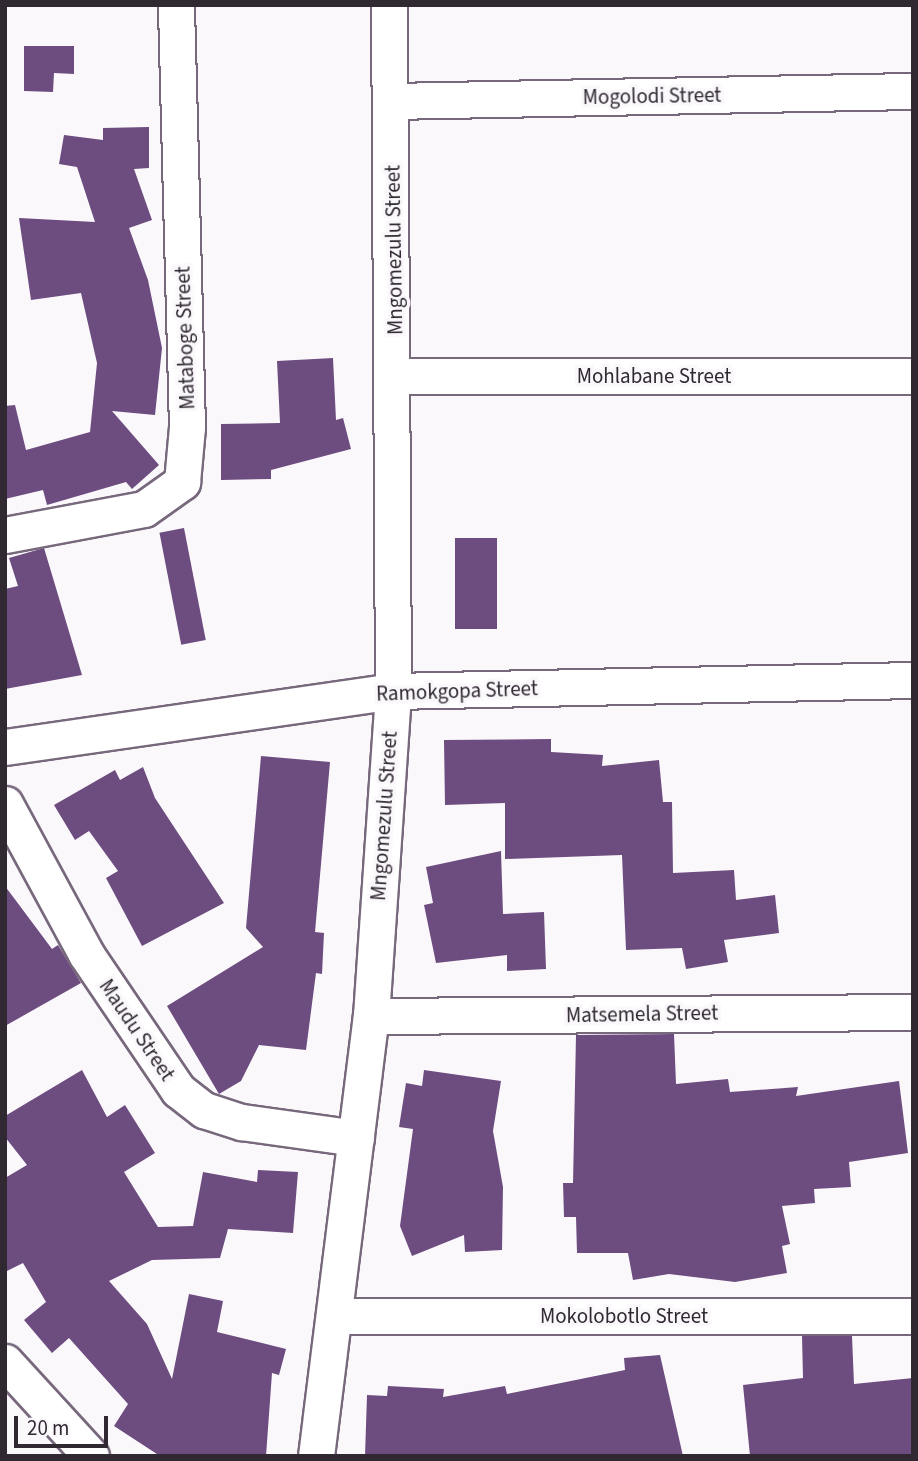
<!DOCTYPE html>
<html>
<head>
<meta charset="utf-8">
<style>
	body { margin:0 }
	#map { position:relative; width:918px; height:1461px; overflow:hidden; background:#fbf8fc; font-family:"Source Sans 3",sans-serif }
	div>[style] { position:absolute }
	.building>* { inset:0; background:#6d4c7f; transform-origin:0 0 }
	.roads { filter:drop-shadow(2px 0 #77687c) drop-shadow(-2px 0 #77687c) drop-shadow(0 2px #77687c) drop-shadow(0 -2px #77687c) }
	.minor>* { height:35px; margin:-17.5px; padding:0 17.5px; transform-origin:17.5px; border-radius:17.5px; background:#fff }
	span { translate:-50% -50%; white-space:nowrap; text-align:center; line-height:1.15; -webkit-text-stroke:7px #fbf8fc; paint-order:stroke }
	.street-label { font-size:21px; color:#302932 }
	.frame { position:absolute; inset:0; border:7px solid #302932; pointer-events:none }
	.scale { position:absolute; left:14px; top:1416px; width:94px; height:32px; box-sizing:border-box; border:4px solid #302932; border-top:0; padding-left:9px; font-size:21px; line-height:24px; white-space:nowrap; color:#302932; -webkit-text-stroke:5px #fbf8fc; paint-order:stroke }
</style>
</head>
<body>
<div id="map">
	<div class="building">
		<i style="clip-path:polygon(24px 46px,74px 46px,74px 74px,54px 73px,53px 92px,24px 91px)"></i>
		<i style="clip-path:polygon(149px 127px,149px 168px,134px 169px,152px 220px,129px 228px,148px 280px,162px 348px,155px 415px,112px 411px,159px 465px,132px 489px,126px 482px,47px 505px,43px 490px,5px 499px,5px 406px,15px 405px,26px 450px,90px 432px,97px 363px,81px 293px,31px 300px,19px 218px,95px 222px,77px 167px,59px 164px,64px 135px,103px 140px,103px 128px)"></i>
		<i style="clip-path:polygon(333px 358px,336px 420px,343px 418px,351px 449px,271px 470px,271px 479px,221px 480px,221px 424px,280px 423px,277px 361px)"></i>
		<i style="left:184px;top:528px;width:114px;height:25px;rotate:79deg"></i>
		<i style="left:455px;top:538px;width:42px;height:91px"></i>
		<i style="clip-path:polygon(44px 548px,82px 675px,5px 689px,5px 589px,18px 586px,9px 558px)"></i>
		<i style="clip-path:polygon(551px 739px,551px 752px,603px 755px,602px 766px,659px 760px,663px 802px,672px 802px,673px 873px,734px 870px,736px 900px,775px 895px,779px 933px,724px 940px,728px 962px,686px 969px,682px 948px,626px 950px,622px 855px,505px 859px,505px 803px,445px 805px,444px 740px)"></i>
		<i style="clip-path:polygon(261px 756px,330px 762px,315px 932px,324px 933px,322px 974px,316px 973px,306px 1050px,259px 1045px,241px 1081px,219px 1094px,167px 1006px,263px 947px,246px 928px)"></i>
		<i style="clip-path:polygon(143px 767px,155px 798px,224px 903px,142px 946px,106px 878px,118px 871px,89px 831px,75px 840px,54px 805px,115px 770px,120px 780px)"></i>
		<i style="clip-path:polygon(501px 851px,503px 914px,544px 912px,546px 969px,507px 971px,507px 955px,436px 963px,424px 905px,433px 903px,426px 867px)"></i>
		<i style="clip-path:polygon(5px 886px,52px 949px,58px 945px,81px 983px,5px 1026px)"></i>
		<i style="clip-path:polygon(674px 1034px,676px 1084px,728px 1079px,730px 1092px,798px 1087px,796px 1096px,899px 1081px,908px 1153px,849px 1162px,851px 1187px,814px 1189px,815px 1203px,782px 1206px,790px 1244px,782px 1246px,787px 1273px,735px 1282px,669px 1274px,633px 1280px,628px 1253px,577px 1253px,576px 1217px,564px 1217px,563px 1183px,573px 1183px,576px 1035px)"></i>
		<i style="clip-path:polygon(82px 1070px,107px 1117px,125px 1105px,155px 1153px,124px 1172px,158px 1227px,193px 1226px,203px 1172px,257px 1182px,258px 1170px,298px 1172px,293px 1233px,228px 1229px,220px 1258px,152px 1260px,109px 1281px,147px 1324px,172px 1379px,189px 1294px,223px 1301px,217px 1332px,286px 1349px,279px 1375px,272px 1373px,266px 1456px,160px 1456px,114px 1426px,128px 1404px,69px 1338px,52px 1353px,24px 1320px,46px 1302px,23px 1263px,5px 1272px,5px 1178px,27px 1165px,5px 1137px,5px 1116px)"></i>
		<i style="clip-path:polygon(424px 1070px,501px 1081px,493px 1131px,503px 1187px,502px 1250px,465px 1252px,464px 1235px,412px 1256px,400px 1226px,413px 1129px,399px 1127px,406px 1083px,422px 1086px)"></i>
		<i style="clip-path:polygon(802px 1336px,852px 1336px,854px 1384px,913px 1378px,913px 1456px,750px 1456px,743px 1385px,803px 1378px)"></i>
		<i style="clip-path:polygon(660px 1355px,683px 1456px,365px 1456px,367px 1395px,387px 1396px,388px 1386px,444px 1389px,443px 1397px,505px 1386px,507px 1394px,625px 1370px,624px 1358px)"></i>
	</div>
	<div class="roads">
		<div class="minor">
			<i style="left:391px;top:101px;width:522px;rotate:-1.1deg"></i>
			<i style="left:396px;top:376px;width:517px"></i>
			<i style="left:5px;top:535px;width:141px;rotate:-10.6deg"></i>
			<i style="left:144px;top:509px;width:47px;rotate:-35.4deg"></i>
			<i style="left:182px;top:482px;width:55px;rotate:-84.8deg"></i>
			<i style="left:187px;top:427px;width:422px;rotate:-91.5deg"></i>
			<i style="left:5px;top:747px;width:392px;rotate:-8.2deg"></i>
			<i style="left:393px;top:691px;width:520px;rotate:-1.21deg"></i>
			<i style="left:5px;top:804px;width:170px;rotate:61.6deg"></i>
			<i style="left:86px;top:954px;width:164px;rotate:55.9deg"></i>
			<i style="left:178px;top:1090px;width:33px;rotate:38deg"></i>
			<i style="left:204px;top:1110px;width:40px;rotate:18deg"></i>
			<i style="left:242px;top:1122px;width:115px;rotate:8deg"></i>
			<i style="left:371px;top:1016px;width:542px;rotate:-0.42deg"></i>
			<i style="left:335px;top:1316px;width:578px"></i>
			<i style="left:5px;top:1362px;width:127px;rotate:47.5deg"></i>
			<i style="left:316px;top:1456px;width:443px;rotate:-82.9deg"></i>
			<i style="left:371px;top:1016px;width:326px;rotate:-86.1deg"></i>
			<i style="left:393px;top:691px;width:686px;rotate:-90.33deg"></i>
		</div>
	</div>
	<div class="street-label">
		<span style="left:652px;top:96px;rotate:-1deg">Mogolodi Street</span>
		<span style="left:394px;top:250px;rotate:-91deg">Mngomezulu Street</span>
		<span style="left:185px;top:338px;rotate:-92deg">Mataboge Street</span>
		<span style="left:654px;top:376px">Mohlabane Street</span>
		<span style="left:457px;top:691px;rotate:-2deg">Ramokgopa Street</span>
		<span style="left:384px;top:816px;rotate:-86deg">Mngomezulu Street</span>
		<span style="left:642px;top:1014px;rotate:-1deg">Matsemela Street</span>
		<span style="left:137px;top:1030px;rotate:56deg">Maudu Street</span>
		<span style="left:624px;top:1316px">Mokolobotlo Street</span>
	</div>
	<div class="frame"></div>
	<div class="scale">20 m</div>
</div>
</body>
</html>
